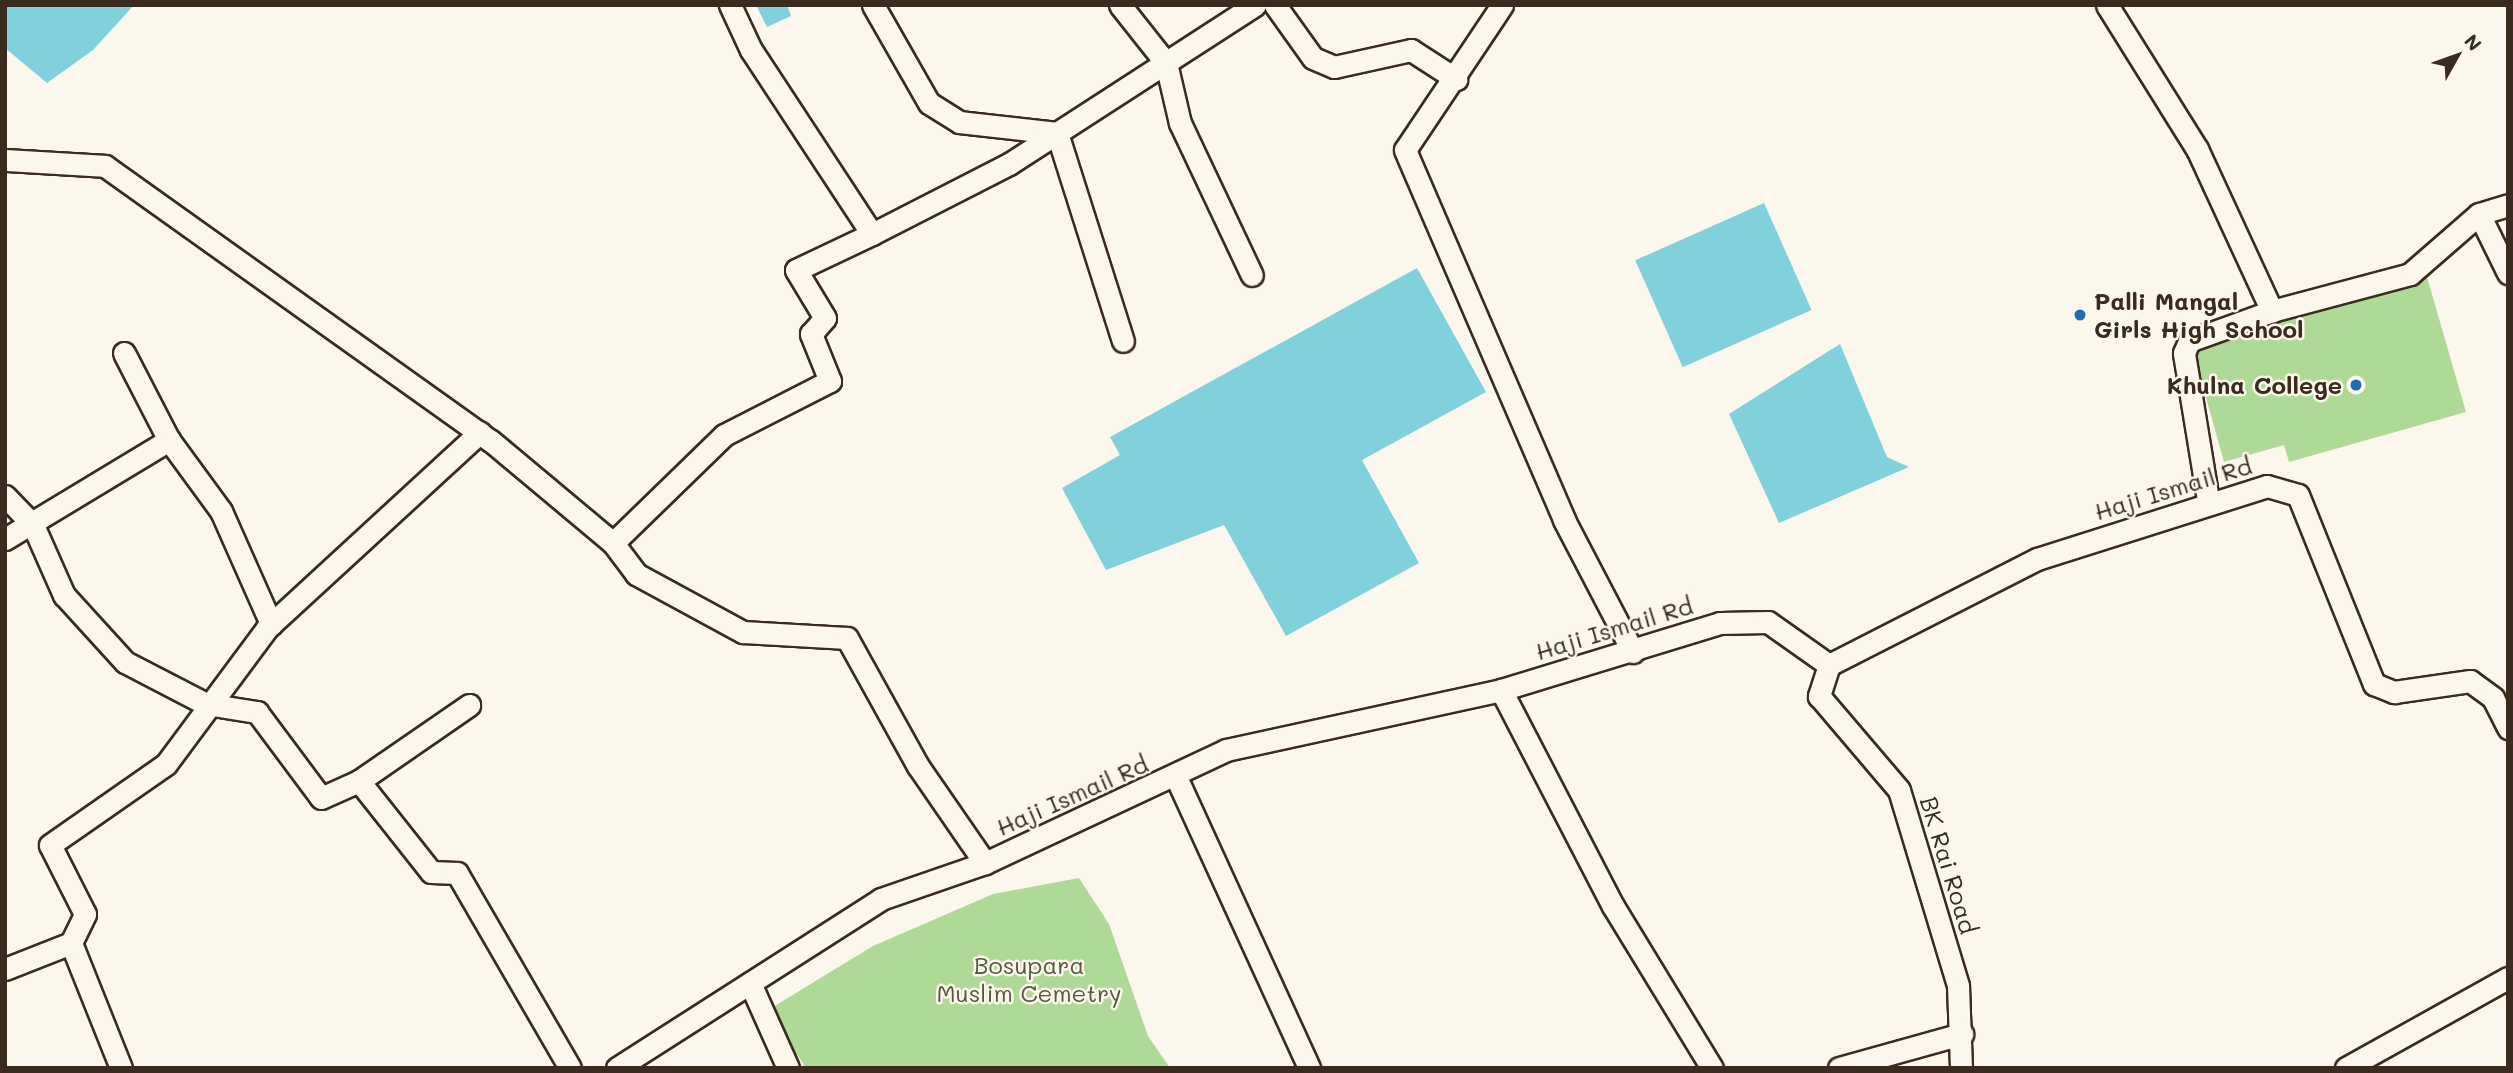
<!DOCTYPE html>
<html>
<head>
<meta charset="utf-8">
<style>
	body { margin:0 }
	#map { position:relative; width:2513px; height:1073px; overflow:hidden; background:#fbf7ec; font-family:Mali,sans-serif }
	div>[style] { position:absolute }
	.green>* { inset:0; background:#afd996 }
	.water>* { inset:0; background:#81d1dd; transform-origin:0 0 }
	.roads { filter:drop-shadow(2px 0 #3b2a1e) drop-shadow(-2px 0 #3b2a1e) drop-shadow(0 2px #3b2a1e) drop-shadow(0 -2px #3b2a1e) }
	.minor>* { height:21px; margin:-10.5px; padding:0 10.5px; transform-origin:10.5px; border-radius:10.5px; background:#fbf7ec }
	.dots>* { width:19px; height:19px; translate:-50% -50%; box-sizing:border-box; border:4px solid #fbf7ec; border-radius:50% }
	span { translate:-50% -50%; white-space:nowrap; text-align:center; line-height:1.15; -webkit-text-stroke:5px #fbf7ec; paint-order:stroke }
	.poi-label { font-size:24px; color:#3b2a1e; font-weight:700 }
	.left { translate:0 -50%; text-align:left }
	.right { translate:-100% -50%; text-align:right }
	.street-label { font-size:24px; color:#3b2a1e }
	.park-label { font-size:24px; color:#58563c }
	.frame { position:absolute; inset:0; border:7px solid #3b2a1e; pointer-events:none }
	.north { position:absolute; left:2422px; top:21px; width:70px; height:70px; -webkit-text-stroke:5px #fbf7ec; paint-order:stroke; rotate:50deg; font-size:19px; font-weight:700; line-height:28px; text-align:center; color:#3b2a1e }
	.north::after { content:''; display:block; margin:auto; width:24px; height:32px; background:#3b2a1e; clip-path:polygon(50% 0,100% 100%,50% 72%,0 100%) }
</style>
</head>
<body>
<div id="map">
	<div class="green">
		<i style="clip-path:polygon(2427px 277px,2466px 412px,2289px 462px,2284px 445px,2224px 462px,2191px 344px)"></i>
		<i style="clip-path:polygon(1079px 878px,1109px 924px,1148px 1036px,1170px 1068px,806px 1068px,768px 1010px,873px 946px,993px 894px)"></i>
	</div>
	<div class="water">
		<i style="clip-path:polygon(5px 5px,134px 5px,93px 50px,47px 83px,5px 48px)"></i>
		<i style="clip-path:polygon(756px 5px,787px 5px,791px 16px,767px 27px)"></i>
		<i style="left:1764px;top:203px;width:117px;height:141px;rotate:66deg"></i>
		<i style="clip-path:polygon(1417px 268px,1486px 392px,1362px 460px,1419px 563px,1286px 636px,1224px 525px,1106px 570px,1062px 488px,1120px 455px,1110px 437px)"></i>
		<i style="clip-path:polygon(1840px 344px,1887px 457px,1909px 467px,1779px 523px,1729px 414px)"></i>
	</div>
	<div class="roads">
		<div class="minor">
			<i style="left:873px;top:5px;width:113px;rotate:60.3deg"></i>
			<i style="left:929px;top:103px;width:36px;rotate:32deg"></i>
			<i style="left:959px;top:122px;width:99px;rotate:6.4deg"></i>
			<i style="left:1057px;top:133px;width:218px;rotate:72.4deg"></i>
			<i style="left:1120px;top:5px;width:74px;rotate:51.6deg"></i>
			<i style="left:1166px;top:63px;width:62px;rotate:76.9deg"></i>
			<i style="left:1180px;top:123px;width:168px;rotate:64.7deg"></i>
			<i style="left:1275px;top:5px;width:65px;rotate:54.4deg"></i>
			<i style="left:1313px;top:58px;width:23px;rotate:23deg"></i>
			<i style="left:1334px;top:67px;width:79px;rotate:-12.4deg"></i>
			<i style="left:1411px;top:50px;width:54px;rotate:32.8deg"></i>
			<i style="left:1502px;top:5px;width:174px;rotate:123.8deg"></i>
			<i style="left:1405px;top:150px;width:403px;rotate:66.7deg"></i>
			<i style="left:1564px;top:520px;width:149px;rotate:62.4deg"></i>
			<i style="left:2107px;top:5px;width:170px;rotate:58deg"></i>
			<i style="left:2197px;top:149px;width:179px;rotate:65.2deg"></i>
			<i style="left:5px;top:160px;width:100px;rotate:3.4deg"></i>
			<i style="left:105px;top:166px;width:474px;rotate:35.5deg"></i>
			<i style="left:491px;top:441px;width:159px;rotate:39.9deg"></i>
			<i style="left:613px;top:543px;width:39px;rotate:53deg"></i>
			<i style="left:636px;top:574px;width:122px;rotate:28.5deg"></i>
			<i style="left:743px;top:632px;width:104px;rotate:3.3deg"></i>
			<i style="left:847px;top:638px;width:146px;rotate:61deg"></i>
			<i style="left:918px;top:766px;width:118px;rotate:55.4deg"></i>
			<i style="left:2479px;top:214px;width:66px;rotate:63.8deg"></i>
			<i style="left:872px;top:234px;width:154px;rotate:-27.1deg"></i>
			<i style="left:1009px;top:164px;width:293px;rotate:-32.9deg"></i>
			<i style="left:124px;top:353px;width:98px;rotate:62.7deg"></i>
			<i style="left:169px;top:440px;width:88px;rotate:53.8deg"></i>
			<i style="left:221px;top:511px;width:124px;rotate:66.1deg"></i>
			<i style="left:5px;top:496px;width:40px;rotate:46deg"></i>
			<i style="left:33px;top:525px;width:77px;rotate:66.1deg"></i>
			<i style="left:64px;top:595px;width:91px;rotate:47.7deg"></i>
			<i style="left:125px;top:662px;width:91px;rotate:27.4deg"></i>
			<i style="left:206px;top:704px;width:52px;rotate:8.9deg"></i>
			<i style="left:257px;top:712px;width:107px;rotate:53.3deg"></i>
			<i style="left:321px;top:798px;width:42px;rotate:-24.1deg"></i>
			<i style="left:359px;top:781px;width:116px;rotate:51.6deg"></i>
			<i style="left:431px;top:872px;width:26px;rotate:2deg"></i>
			<i style="left:457px;top:873px;width:225px;rotate:59.9deg"></i>
			<i style="left:2208px;top:500px;width:149px;rotate:-99.3deg"></i>
			<i style="left:2184px;top:353px;width:13px;rotate:-67deg"></i>
			<i style="left:2189px;top:341px;width:88px;rotate:-19.9deg"></i>
			<i style="left:2272px;top:311px;width:143px;rotate:-15deg"></i>
			<i style="left:2410px;top:274px;width:91px;rotate:-41deg"></i>
			<i style="left:2479px;top:214px;width:30px;rotate:-17deg"></i>
			<i style="left:5px;top:539px;width:192px;rotate:-31.1deg"></i>
			<i style="left:613px;top:543px;width:155px;rotate:-44.2deg"></i>
			<i style="left:724px;top:435px;width:119px;rotate:-27deg"></i>
			<i style="left:830px;top:381px;width:51px;rotate:-112deg"></i>
			<i style="left:811px;top:334px;width:21px;rotate:-49deg"></i>
			<i style="left:825px;top:318px;width:56px;rotate:-121.1deg"></i>
			<i style="left:796px;top:270px;width:84px;rotate:-25.3deg"></i>
			<i style="left:872px;top:234px;width:220px;rotate:-123.3deg"></i>
			<i style="left:751px;top:50px;width:50px;rotate:-115deg"></i>
			<i style="left:1829px;top:665px;width:33px;rotate:108deg"></i>
			<i style="left:1819px;top:696px;width:123px;rotate:49.6deg"></i>
			<i style="left:1899px;top:790px;width:205px;rotate:73.2deg"></i>
			<i style="left:1958px;top:986px;width:82px;rotate:87.9deg"></i>
			<i style="left:1501px;top:690px;width:243px;rotate:62.6deg"></i>
			<i style="left:1613px;top:906px;width:190px;rotate:58.6deg"></i>
			<i style="left:1176px;top:777px;width:320px;rotate:65.4deg"></i>
			<i style="left:359px;top:781px;width:134px;rotate:-34.6deg"></i>
			<i style="left:71px;top:943px;width:135px;rotate:68.2deg"></i>
			<i style="left:5px;top:969px;width:71px;rotate:-21.5deg"></i>
			<i style="left:71px;top:943px;width:32px;rotate:-64deg"></i>
			<i style="left:85px;top:914px;width:77px;rotate:-116.9deg"></i>
			<i style="left:50px;top:845px;width:141px;rotate:-34.9deg"></i>
			<i style="left:166px;top:764px;width:169px;rotate:-53.4deg"></i>
			<i style="left:267px;top:628px;width:289px;rotate:-42.6deg"></i>
			<i style="left:750px;top:983px;width:93px;rotate:65.9deg"></i>
			<i style="left:617px;top:1068px;width:313px;rotate:-32.6deg"></i>
			<i style="left:881px;top:899px;width:110px;rotate:-19.1deg"></i>
			<i style="left:985px;top:863px;width:266px;rotate:-25.1deg"></i>
			<i style="left:1226px;top:750px;width:281px;rotate:-12.3deg"></i>
			<i style="left:1501px;top:690px;width:229px;rotate:-17deg"></i>
			<i style="left:1720px;top:623px;width:48px;rotate:-1.2deg"></i>
			<i style="left:1768px;top:622px;width:75px;rotate:35.2deg"></i>
			<i style="left:1829px;top:665px;width:233px;rotate:-27deg"></i>
			<i style="left:2037px;top:559px;width:241px;rotate:-17.6deg"></i>
			<i style="left:2267px;top:486px;width:32px;rotate:16deg"></i>
			<i style="left:2298px;top:495px;width:204px;rotate:68.1deg"></i>
			<i style="left:2374px;top:684px;width:22px;rotate:22deg"></i>
			<i style="left:2394px;top:692px;width:77px;rotate:-8.2deg"></i>
			<i style="left:2470px;top:681px;width:29px;rotate:36deg"></i>
			<i style="left:2493px;top:698px;width:34px;rotate:63deg"></i>
			<i style="left:1839px;top:1068px;width:128px;rotate:-15.5deg"></i>
			<i style="left:2346px;top:1068px;width:185px;rotate:-29.1deg"></i>
		</div>
	</div>
	<div class="dots">
		<i style="left:2080px;top:315px;background:#1f6fb2"></i>
		<i style="left:2356px;top:385px;background:#1f6fb2"></i>
	</div>
	<div class="poi-label">
		<span class="left" style="left:2094px;top:315px">Palli Mangal<br>Girls High School</span>
		<span class="right" style="left:2342px;top:385px">Khulna College</span>
	</div>
	<div class="street-label">
		<span style="left:2173px;top:488px;rotate:-17deg">Haji Ismail Rd</span>
		<span style="left:1614px;top:628px;rotate:-17deg">Haji Ismail Rd</span>
		<span style="left:1072px;top:795px;rotate:-24deg">Haji Ismail Rd</span>
		<span style="left:1949px;top:865px;rotate:73deg">BK Rai Road</span>
	</div>
	<div class="park-label">
		<span style="left:1029px;top:979px">Bosupara<br>Muslim Cemetry</span>
	</div>
	<div class="frame"></div>
	<div class="north">N</div>
</div>
</body>
</html>
